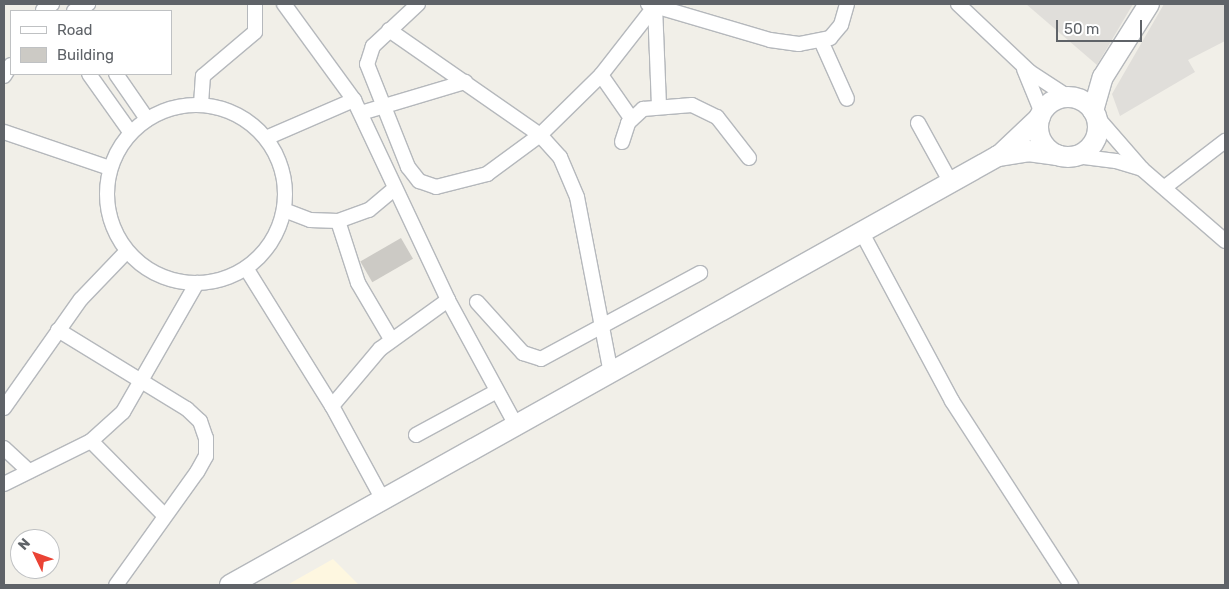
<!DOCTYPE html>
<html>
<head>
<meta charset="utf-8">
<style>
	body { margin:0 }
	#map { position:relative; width:1229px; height:589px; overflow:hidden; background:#f1efe8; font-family:Rubik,sans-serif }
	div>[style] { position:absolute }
	.commercial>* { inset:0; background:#fef7e0 }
	.industrial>* { inset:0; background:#e0deda }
	.building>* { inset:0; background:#cccac5; transform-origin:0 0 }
	.roads { filter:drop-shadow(1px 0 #b5b8bc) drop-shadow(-1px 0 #b5b8bc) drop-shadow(0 1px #b5b8bc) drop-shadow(0 -1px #b5b8bc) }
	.street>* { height:14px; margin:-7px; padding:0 7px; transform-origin:7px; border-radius:7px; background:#fff }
	.street>.ring { margin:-7px; padding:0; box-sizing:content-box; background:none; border:14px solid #fff; border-radius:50% }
	.secondary>* { height:20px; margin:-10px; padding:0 10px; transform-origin:10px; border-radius:10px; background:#fff }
	.secondary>.ring { margin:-10px; padding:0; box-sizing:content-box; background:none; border:20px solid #fff; border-radius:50% }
	span { translate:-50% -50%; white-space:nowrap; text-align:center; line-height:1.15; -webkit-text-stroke:4.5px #fff; paint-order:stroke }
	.frame { position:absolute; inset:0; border:5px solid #5f6368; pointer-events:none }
	.legend { position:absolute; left:10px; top:10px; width:162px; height:65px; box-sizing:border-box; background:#fff; border:1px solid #bfc1c3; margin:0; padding:6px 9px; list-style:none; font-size:15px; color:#5f6368 }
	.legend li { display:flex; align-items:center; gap:10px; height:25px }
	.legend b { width:25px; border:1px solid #bfc1c3 }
	.north { position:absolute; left:10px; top:529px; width:50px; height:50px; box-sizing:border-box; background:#fff; border:1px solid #bfc1c3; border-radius:50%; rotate:312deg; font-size:14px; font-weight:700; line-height:20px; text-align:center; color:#5f6368 }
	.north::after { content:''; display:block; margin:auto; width:18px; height:22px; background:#ea4335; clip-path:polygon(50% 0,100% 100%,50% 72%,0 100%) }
	.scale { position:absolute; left:1056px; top:20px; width:86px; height:22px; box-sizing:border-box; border:2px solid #5f6368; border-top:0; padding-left:6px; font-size:15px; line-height:18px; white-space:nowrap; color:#5f6368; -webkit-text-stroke:4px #fff; paint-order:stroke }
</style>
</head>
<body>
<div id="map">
	<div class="commercial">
		<i style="clip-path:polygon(333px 559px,359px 585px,287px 585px)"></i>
	</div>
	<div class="industrial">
		<i style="clip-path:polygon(1026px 4px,1133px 4px,1097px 65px)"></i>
		<i style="clip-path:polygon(1164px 4px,1225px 4px,1225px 41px,1188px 60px,1195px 72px,1120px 116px,1112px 94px)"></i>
	</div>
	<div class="building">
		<i style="left:401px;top:238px;width:24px;height:47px;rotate:60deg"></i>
	</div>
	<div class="roads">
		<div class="street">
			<i style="left:284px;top:4px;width:119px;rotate:53.9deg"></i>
			<i style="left:354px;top:100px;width:221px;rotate:64.8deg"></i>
			<i style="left:448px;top:300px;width:145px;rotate:61.5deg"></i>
			<i style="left:418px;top:4px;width:62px;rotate:137deg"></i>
			<i style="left:373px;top:46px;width:19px;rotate:108deg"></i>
			<i style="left:367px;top:64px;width:111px;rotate:68.3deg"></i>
			<i style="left:408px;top:167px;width:18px;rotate:52deg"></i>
			<i style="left:419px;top:181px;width:18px;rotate:19deg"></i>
			<i style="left:436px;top:187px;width:53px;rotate:-14.3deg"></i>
			<i style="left:487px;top:174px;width:66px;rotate:-36.3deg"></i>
			<i style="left:540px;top:135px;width:86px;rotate:-44.5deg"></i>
			<i style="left:601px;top:75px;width:88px;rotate:-52deg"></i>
			<i style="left:648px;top:4px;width:127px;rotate:16.4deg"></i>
			<i style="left:770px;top:40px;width:29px;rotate:8deg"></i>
			<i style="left:799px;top:44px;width:32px;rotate:-11deg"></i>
			<i style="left:830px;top:38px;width:17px;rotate:-50deg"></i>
			<i style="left:841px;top:25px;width:22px;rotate:-74deg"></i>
			<i style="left:958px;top:4px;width:99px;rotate:43.4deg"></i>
			<i style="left:1030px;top:72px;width:45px;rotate:33.3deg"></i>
			<i style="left:655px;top:6px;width:100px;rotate:87.7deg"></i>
			<i style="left:43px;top:10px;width:11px;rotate:-34deg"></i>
			<i style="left:74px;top:11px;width:16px;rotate:-27deg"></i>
			<i style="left:389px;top:30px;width:184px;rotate:34.8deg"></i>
			<i style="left:540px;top:135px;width:30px;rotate:48deg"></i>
			<i style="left:560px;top:157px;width:43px;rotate:67deg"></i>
			<i style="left:577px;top:197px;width:180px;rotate:79.1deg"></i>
			<i style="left:822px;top:43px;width:61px;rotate:65.9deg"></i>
			<i style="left:1024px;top:69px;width:48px;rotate:67.8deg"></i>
			<i style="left:89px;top:74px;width:72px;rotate:54.6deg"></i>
			<i style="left:116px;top:74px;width:55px;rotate:55.4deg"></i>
			<i style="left:601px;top:75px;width:52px;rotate:55.1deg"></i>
			<i style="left:4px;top:76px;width:13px;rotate:-58deg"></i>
			<i style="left:201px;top:104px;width:28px;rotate:-86deg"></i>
			<i style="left:203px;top:76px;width:68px;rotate:-40.2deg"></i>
			<i style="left:255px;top:32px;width:28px;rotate:-90deg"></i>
			<i class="ring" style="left:107px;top:105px;width:164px;height:164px"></i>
			<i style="left:361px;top:113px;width:109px;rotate:-16.6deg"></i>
			<i style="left:1096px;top:116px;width:70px;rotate:49deg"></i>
			<i style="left:918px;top:123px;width:66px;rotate:61.1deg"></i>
			<i style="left:4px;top:132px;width:112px;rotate:18.8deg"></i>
			<i style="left:266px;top:138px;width:96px;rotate:-23.4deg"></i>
			<i style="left:622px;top:142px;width:20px;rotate:-72deg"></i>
			<i style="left:628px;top:123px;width:21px;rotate:-43deg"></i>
			<i style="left:643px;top:109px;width:49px;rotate:-4.7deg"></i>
			<i style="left:692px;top:105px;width:28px;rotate:26deg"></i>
			<i style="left:717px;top:117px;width:52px;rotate:52deg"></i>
			<i style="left:1076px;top:156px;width:40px;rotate:7.1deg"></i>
			<i style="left:1116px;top:161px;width:27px;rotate:17deg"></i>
			<i style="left:1142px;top:169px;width:110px;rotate:40.9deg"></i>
			<i style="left:1165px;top:187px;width:76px;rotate:-37.5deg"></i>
			<i style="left:284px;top:210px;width:28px;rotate:21deg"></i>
			<i style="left:310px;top:220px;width:28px;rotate:2deg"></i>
			<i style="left:338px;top:221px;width:33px;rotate:-20deg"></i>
			<i style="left:369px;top:210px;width:34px;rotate:-40deg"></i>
			<i style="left:338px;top:221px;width:65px;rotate:72.1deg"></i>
			<i style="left:358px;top:283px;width:65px;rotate:59.5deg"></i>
			<i style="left:862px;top:233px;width:191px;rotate:61.8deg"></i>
			<i style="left:952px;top:401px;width:219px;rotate:57.1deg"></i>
			<i style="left:246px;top:268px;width:163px;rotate:58.1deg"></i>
			<i style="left:332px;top:406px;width:107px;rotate:61.5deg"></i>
			<i style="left:477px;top:302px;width:69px;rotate:48deg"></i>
			<i style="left:523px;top:353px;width:19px;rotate:18deg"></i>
			<i style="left:541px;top:359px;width:181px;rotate:-28.4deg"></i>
			<i style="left:58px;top:330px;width:151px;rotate:31.5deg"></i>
			<i style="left:187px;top:409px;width:18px;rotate:43deg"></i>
			<i style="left:200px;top:421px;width:18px;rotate:71deg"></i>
			<i style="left:206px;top:438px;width:18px;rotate:90deg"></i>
			<i style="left:206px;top:456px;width:18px;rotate:119deg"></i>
			<i style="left:197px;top:472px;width:139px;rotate:125.6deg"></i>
			<i style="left:332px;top:406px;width:75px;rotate:-49.9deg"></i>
			<i style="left:380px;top:349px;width:84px;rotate:-35.8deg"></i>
			<i style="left:4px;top:408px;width:133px;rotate:-54.8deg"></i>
			<i style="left:81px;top:299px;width:66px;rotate:-46.2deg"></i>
			<i style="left:416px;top:435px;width:92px;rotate:-28.5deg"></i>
			<i style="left:91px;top:441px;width:105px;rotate:45.4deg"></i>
			<i style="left:4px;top:448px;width:34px;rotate:43deg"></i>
			<i style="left:4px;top:484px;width:97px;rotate:-26.3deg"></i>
			<i style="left:91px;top:441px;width:43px;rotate:-42.2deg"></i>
			<i style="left:123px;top:412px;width:149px;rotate:-60.2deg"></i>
		</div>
		<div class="secondary">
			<i class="ring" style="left:1038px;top:97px;width:40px;height:40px"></i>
			<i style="left:1093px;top:111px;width:35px;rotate:-74deg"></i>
			<i style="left:1103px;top:77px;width:86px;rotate:-57.8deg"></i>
			<i style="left:1000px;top:155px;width:55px;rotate:-43.5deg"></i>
			<i style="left:230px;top:585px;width:880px;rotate:-29.19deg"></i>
			<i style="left:998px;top:156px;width:30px;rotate:-9deg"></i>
			<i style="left:1028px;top:151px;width:30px;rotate:8deg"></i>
		</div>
	</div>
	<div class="frame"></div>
	<ul class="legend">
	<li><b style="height:6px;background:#fff"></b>Road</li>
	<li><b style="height:14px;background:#cccac5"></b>Building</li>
	</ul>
	<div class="north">N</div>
	<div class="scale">50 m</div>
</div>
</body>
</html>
